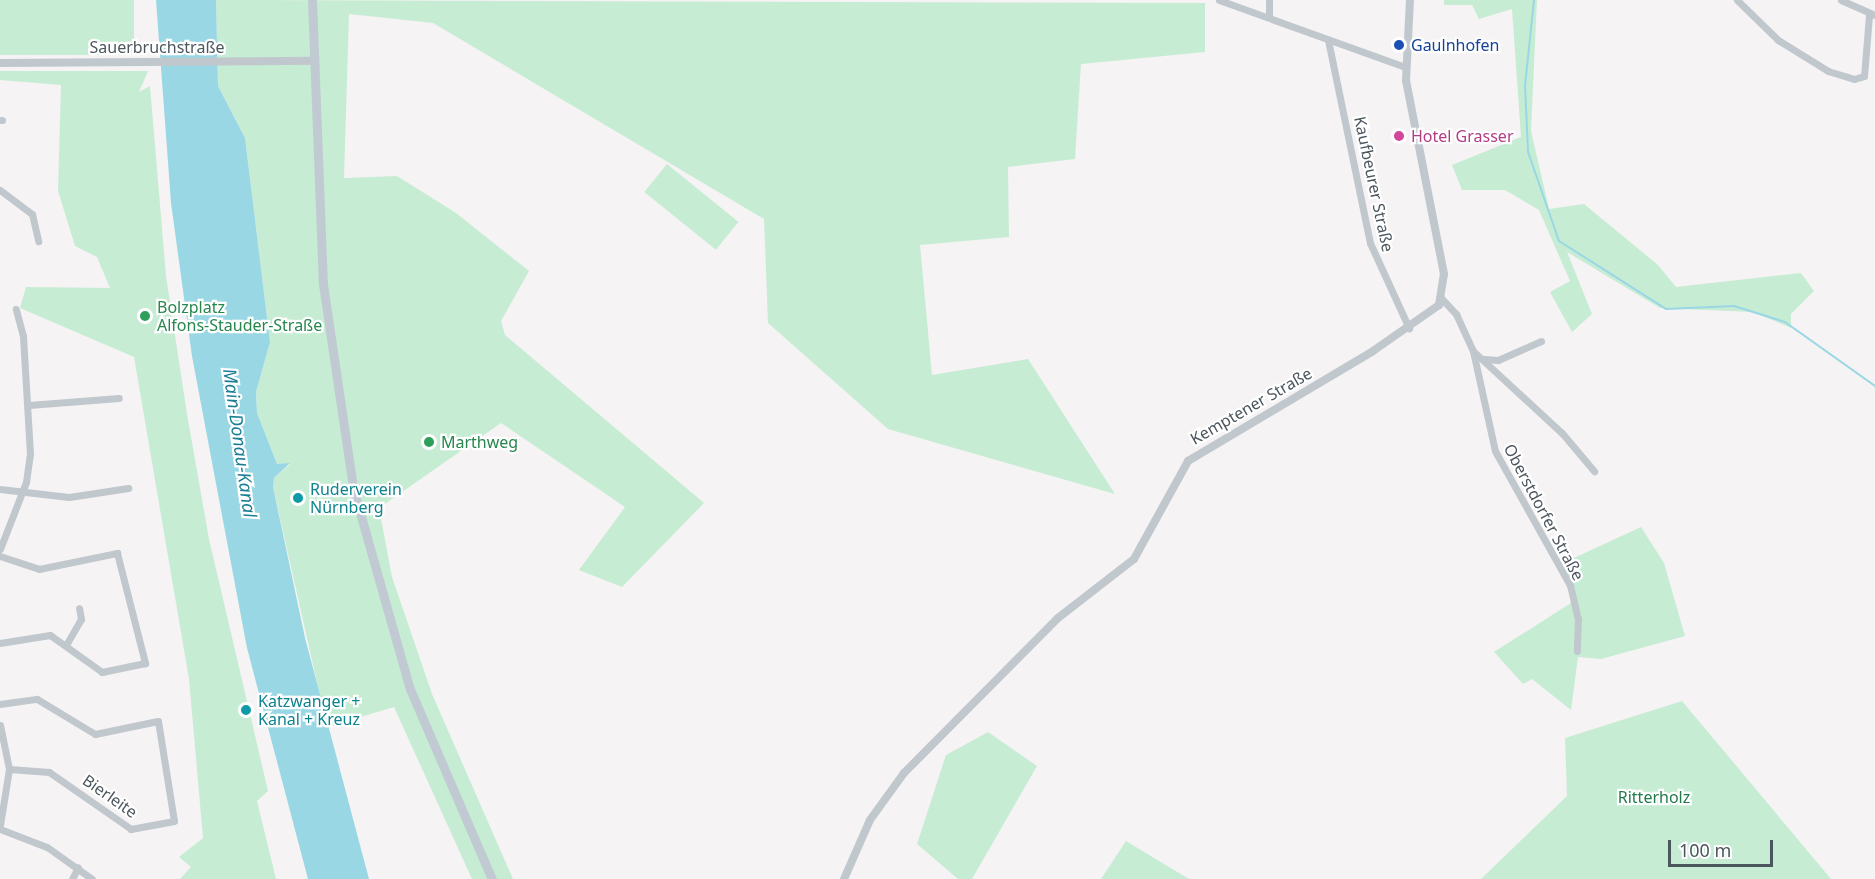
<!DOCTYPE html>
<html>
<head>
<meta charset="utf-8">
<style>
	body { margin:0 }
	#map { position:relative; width:1875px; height:879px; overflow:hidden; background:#f5f3f3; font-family:"Noto Sans",sans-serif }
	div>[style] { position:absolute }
	.green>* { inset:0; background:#c7ecd4; transform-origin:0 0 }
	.water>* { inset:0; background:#99d7e5 }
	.stream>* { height:2px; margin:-1px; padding:0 1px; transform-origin:1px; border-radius:1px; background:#99d7e5 }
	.minor>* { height:7px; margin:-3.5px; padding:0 3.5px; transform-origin:3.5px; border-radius:3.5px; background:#c0c7cd }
	.tertiary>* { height:8px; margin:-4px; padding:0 4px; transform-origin:4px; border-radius:4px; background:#c0c7cd }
	.secondary>* { height:9px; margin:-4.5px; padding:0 4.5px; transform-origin:4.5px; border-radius:4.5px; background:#c1cad2 }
	.dots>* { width:16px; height:16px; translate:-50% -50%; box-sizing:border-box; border:3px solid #fff; border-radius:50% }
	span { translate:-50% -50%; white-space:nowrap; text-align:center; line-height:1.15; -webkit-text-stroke:4.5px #fff; paint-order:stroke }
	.transit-label { font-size:16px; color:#164399 }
	.left { translate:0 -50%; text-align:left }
	.street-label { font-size:16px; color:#4c565e }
	.hotel-label { font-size:16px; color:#b23c85 }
	.leisure-label { font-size:16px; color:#27864d }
	.culture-label { font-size:16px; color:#0d838f }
	.park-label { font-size:16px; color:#227b4b }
	.water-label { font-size:18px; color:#1b7e94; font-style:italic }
	.scale { position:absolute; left:1668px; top:840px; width:105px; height:27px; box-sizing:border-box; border:3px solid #4c565e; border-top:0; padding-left:8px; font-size:18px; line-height:21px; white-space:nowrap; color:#4c565e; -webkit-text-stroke:4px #fff; paint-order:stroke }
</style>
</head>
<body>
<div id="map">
	<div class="green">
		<i style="left:0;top:0;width:134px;height:55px"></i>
		<i style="clip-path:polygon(216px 0,1205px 3px,1205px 52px,1081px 64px,1075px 159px,1008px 167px,1009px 237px,920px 245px,932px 375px,1028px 359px,1115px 494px,888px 429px,768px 323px,764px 219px,433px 23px,349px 14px,344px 178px,397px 176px,456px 213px,529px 271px,501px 321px,505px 335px,704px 503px,622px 587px,579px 570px,625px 507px,501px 423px,379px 508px,392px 577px,432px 694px,513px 879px,472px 879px,394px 707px,327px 727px,273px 487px,274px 478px,290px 464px,277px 464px,257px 413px,256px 392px,270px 342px,245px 138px,218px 86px)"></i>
		<i style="clip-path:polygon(1444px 0,1537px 0,1531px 131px,1549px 209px,1584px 204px,1658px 265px,1676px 287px,1801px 273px,1814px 291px,1791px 314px,1791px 328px,1753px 312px,1660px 308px,1567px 252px,1592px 314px,1572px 332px,1550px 292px,1570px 281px,1539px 210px,1505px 190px,1462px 190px,1452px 165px,1521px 137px,1512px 9px,1479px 19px,1472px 5px,1444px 5px)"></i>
		<i style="clip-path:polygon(0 71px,148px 71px,139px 92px,150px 86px,166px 276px,187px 414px,209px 539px,268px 791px,257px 801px,276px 879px,180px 879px,191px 867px,179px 857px,203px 838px,189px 679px,134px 357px,20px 308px,26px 287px,110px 288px,97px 257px,75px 246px,58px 191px,61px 85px,0 80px)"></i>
		<i style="left:667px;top:164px;width:92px;height:36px;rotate:39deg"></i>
		<i style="clip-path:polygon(1641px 527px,1664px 563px,1685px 636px,1601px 659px,1578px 657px,1571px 710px,1532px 679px,1523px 684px,1494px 652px,1574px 601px,1561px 564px)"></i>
		<i style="clip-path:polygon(1682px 701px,1831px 879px,1481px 879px,1567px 796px,1565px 738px)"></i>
		<i style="clip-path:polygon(988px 732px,1037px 766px,972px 879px,958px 879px,917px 844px,946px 755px)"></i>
		<i style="clip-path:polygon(1126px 841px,1189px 879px,1101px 879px)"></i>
	</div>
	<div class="water">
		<i style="clip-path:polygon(156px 0,216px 0,218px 86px,245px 138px,270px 342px,256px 392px,257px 413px,277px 464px,290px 463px,274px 478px,273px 487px,305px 638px,369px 879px,308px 879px,247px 648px,192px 356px,171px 203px)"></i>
	</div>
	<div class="stream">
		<i style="left:1534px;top:0;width:85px;rotate:96deg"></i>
		<i style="left:1525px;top:85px;width:67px;rotate:87.4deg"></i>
		<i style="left:1528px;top:152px;width:94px;rotate:70.8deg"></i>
		<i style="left:1559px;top:241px;width:127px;rotate:32.4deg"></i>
		<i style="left:1666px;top:309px;width:68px;rotate:-2.5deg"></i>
		<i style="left:1734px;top:306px;width:53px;rotate:17.4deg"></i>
		<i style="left:1785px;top:322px;width:110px;rotate:35.4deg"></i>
	</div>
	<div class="minor">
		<i style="left:1219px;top:0;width:198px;rotate:19.8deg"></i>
		<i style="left:1737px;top:0;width:57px;rotate:44.3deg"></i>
		<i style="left:1778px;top:40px;width:59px;rotate:31.8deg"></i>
		<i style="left:1828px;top:71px;width:27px;rotate:17deg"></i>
		<i style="left:1854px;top:79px;width:10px;rotate:-17deg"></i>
		<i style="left:1864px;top:76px;width:61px;rotate:-85.3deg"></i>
		<i style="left:1841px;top:0;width:37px;rotate:24deg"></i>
		<i style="left:1269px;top:15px;width:15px;rotate:-90deg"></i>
		<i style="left:1328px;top:40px;width:207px;rotate:78.3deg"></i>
		<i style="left:1370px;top:243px;width:94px;rotate:65.4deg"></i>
		<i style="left:0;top:120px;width:2px"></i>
		<i style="left:0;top:190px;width:40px;rotate:37deg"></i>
		<i style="left:32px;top:214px;width:28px;rotate:77deg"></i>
		<i style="left:1442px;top:299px;width:21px;rotate:47deg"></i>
		<i style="left:1456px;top:314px;width:41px;rotate:65.3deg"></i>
		<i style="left:1473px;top:351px;width:121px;rotate:42.7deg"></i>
		<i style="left:1562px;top:433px;width:50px;rotate:49.9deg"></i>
		<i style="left:1473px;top:351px;width:102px;rotate:77.6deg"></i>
		<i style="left:1495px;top:451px;width:154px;rotate:60.8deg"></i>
		<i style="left:1570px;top:585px;width:35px;rotate:77deg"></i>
		<i style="left:1578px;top:619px;width:32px;rotate:92deg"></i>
		<i style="left:1484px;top:359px;width:14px;rotate:4deg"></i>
		<i style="left:1498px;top:360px;width:47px;rotate:-23.8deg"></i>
		<i style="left:29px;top:405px;width:90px;rotate:-4.4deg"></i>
		<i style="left:0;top:489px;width:69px;rotate:6.6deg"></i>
		<i style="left:69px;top:497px;width:60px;rotate:-8.7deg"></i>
		<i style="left:0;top:549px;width:72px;rotate:-68.8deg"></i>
		<i style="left:26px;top:482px;width:28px;rotate:-82deg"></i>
		<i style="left:30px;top:454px;width:118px;rotate:-93.4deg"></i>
		<i style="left:23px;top:336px;width:28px;rotate:-105deg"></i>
		<i style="left:0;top:556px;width:41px;rotate:18.4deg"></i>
		<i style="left:39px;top:569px;width:80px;rotate:-11.6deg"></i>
		<i style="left:117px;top:553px;width:114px;rotate:75.7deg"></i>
		<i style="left:145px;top:663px;width:44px;rotate:168.2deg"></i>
		<i style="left:102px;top:672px;width:64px;rotate:-144.6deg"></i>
		<i style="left:50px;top:635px;width:51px;rotate:170.9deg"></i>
		<i style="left:66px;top:645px;width:30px;rotate:-60deg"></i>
		<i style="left:81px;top:619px;width:11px;rotate:-100deg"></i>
		<i style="left:0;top:704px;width:37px;rotate:-8deg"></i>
		<i style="left:37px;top:699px;width:68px;rotate:31.1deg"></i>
		<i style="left:95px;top:734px;width:64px;rotate:-11.7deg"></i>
		<i style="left:158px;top:721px;width:101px;rotate:80.9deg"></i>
		<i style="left:174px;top:821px;width:44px;rotate:169.5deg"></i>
		<i style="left:131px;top:829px;width:100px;rotate:-145.2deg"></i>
		<i style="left:49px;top:772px;width:40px;rotate:-175.7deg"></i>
		<i style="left:0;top:725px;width:45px;rotate:78.4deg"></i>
		<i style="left:9px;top:769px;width:57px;rotate:99.1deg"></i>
		<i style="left:0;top:829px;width:50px;rotate:21deg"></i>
		<i style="left:47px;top:847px;width:55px;rotate:35.4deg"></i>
		<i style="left:72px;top:879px;width:13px;rotate:-63deg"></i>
	</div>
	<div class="tertiary">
		<i style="left:0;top:63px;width:313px;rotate:-0.4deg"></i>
		<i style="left:844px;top:879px;width:64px;rotate:-66.2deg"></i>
		<i style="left:870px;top:820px;width:58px;rotate:-54.1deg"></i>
		<i style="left:904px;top:773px;width:218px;rotate:-45.2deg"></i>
		<i style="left:1058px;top:618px;width:96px;rotate:-37.8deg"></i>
		<i style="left:1134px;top:559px;width:112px;rotate:-61.1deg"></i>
		<i style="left:1188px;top:461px;width:215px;rotate:-30.7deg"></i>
		<i style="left:1373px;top:351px;width:80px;rotate:-34.9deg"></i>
		<i style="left:1439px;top:305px;width:31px;rotate:-81deg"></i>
		<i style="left:1444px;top:274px;width:197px;rotate:-101.1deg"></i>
		<i style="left:1406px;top:81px;width:81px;rotate:-87.2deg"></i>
	</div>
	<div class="secondary">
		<i style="left:312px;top:0;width:284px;rotate:87.8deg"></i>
		<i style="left:323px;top:284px;width:206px;rotate:81.6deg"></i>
		<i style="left:353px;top:488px;width:209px;rotate:74.2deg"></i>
		<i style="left:410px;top:689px;width:207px;rotate:66.7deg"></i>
	</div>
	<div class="dots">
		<i style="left:1399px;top:45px;background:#1a4fb4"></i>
		<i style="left:1399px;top:136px;background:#d1479c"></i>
		<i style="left:145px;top:316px;background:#2e9e5b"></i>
		<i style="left:429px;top:442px;background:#2e9e5b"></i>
		<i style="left:298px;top:498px;background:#0f9aa8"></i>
		<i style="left:246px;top:710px;background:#0f9aa8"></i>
	</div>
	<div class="transit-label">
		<span class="left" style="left:1411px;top:45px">Gaulnhofen</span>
	</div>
	<div class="street-label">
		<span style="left:157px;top:47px">Sauerbruchstraße</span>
		<span style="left:1374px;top:184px;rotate:78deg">Kaufbeurer Straße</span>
		<span style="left:1251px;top:406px;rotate:-30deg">Kemptener Straße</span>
		<span style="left:1544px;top:512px;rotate:62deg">Oberstdorfer Straße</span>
		<span style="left:110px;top:796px;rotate:35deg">Bierleite</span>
	</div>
	<div class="hotel-label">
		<span class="left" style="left:1411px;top:136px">Hotel Grasser</span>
	</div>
	<div class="leisure-label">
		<span class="left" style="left:157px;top:316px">Bolzplatz<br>Alfons-Stauder-Straße</span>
		<span class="left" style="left:441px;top:442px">Marthweg</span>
	</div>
	<div class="culture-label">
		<span class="left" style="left:310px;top:498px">Ruderverein<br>Nürnberg</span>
		<span class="left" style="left:258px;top:710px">Katzwanger +<br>Kanal + Kreuz</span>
	</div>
	<div class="park-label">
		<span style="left:1654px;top:797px">Ritterholz</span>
	</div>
	<div class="water-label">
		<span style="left:240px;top:443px;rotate:82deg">Main-Donau-Kanal</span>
	</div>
	<div class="scale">100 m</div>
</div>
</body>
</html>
